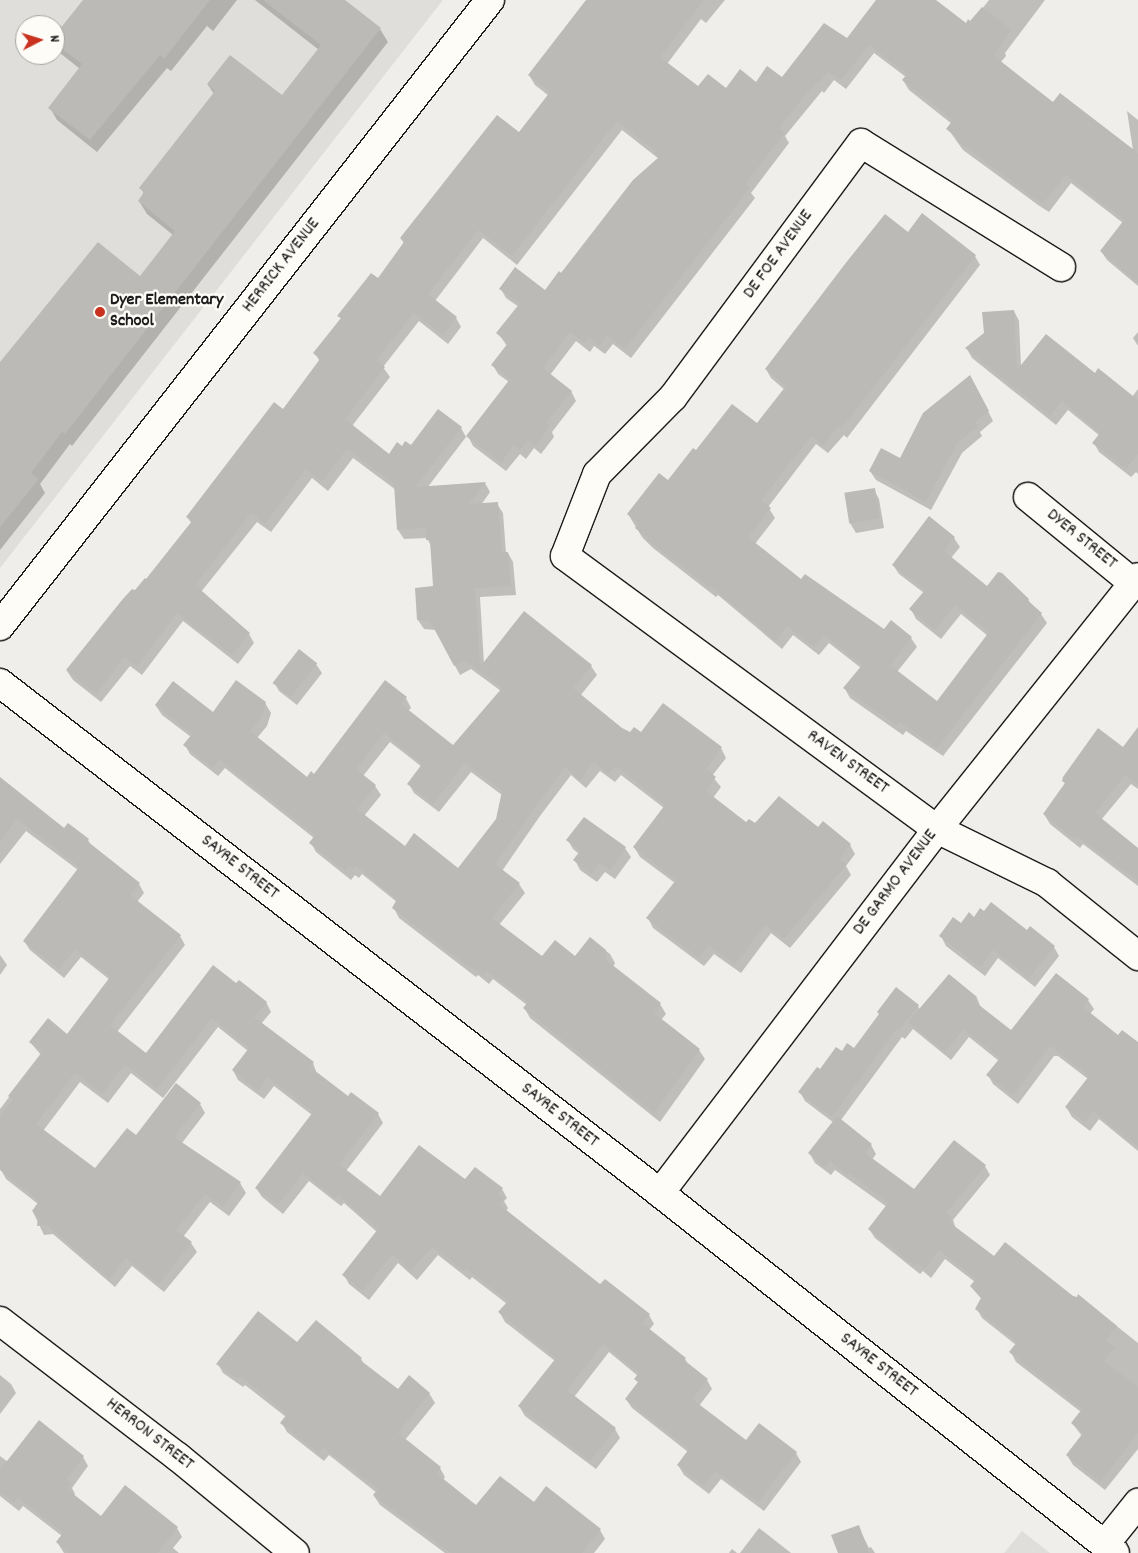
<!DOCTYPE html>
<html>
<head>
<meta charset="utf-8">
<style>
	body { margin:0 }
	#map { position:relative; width:1138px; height:1553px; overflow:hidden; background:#f0eeea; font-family:Dekko,sans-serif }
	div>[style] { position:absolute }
	.built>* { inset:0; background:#e0deda }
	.shadow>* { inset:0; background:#0003 }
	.building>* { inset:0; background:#bbbab6; transform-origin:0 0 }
	.roads { filter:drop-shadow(1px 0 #1c1c1c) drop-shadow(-1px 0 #1c1c1c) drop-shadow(0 1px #1c1c1c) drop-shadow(0 -1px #1c1c1c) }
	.minor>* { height:28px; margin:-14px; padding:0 14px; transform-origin:14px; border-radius:14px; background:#fdfcf7 }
	.tertiary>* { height:28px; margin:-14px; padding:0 14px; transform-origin:14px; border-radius:14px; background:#fdfcf7 }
	.dots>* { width:14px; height:14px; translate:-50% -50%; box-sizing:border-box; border:2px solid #fdfcf7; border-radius:50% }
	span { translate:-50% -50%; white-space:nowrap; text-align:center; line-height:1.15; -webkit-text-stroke:5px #fdfcf7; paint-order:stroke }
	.street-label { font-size:18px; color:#1c1c1c }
	.poi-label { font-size:18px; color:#1c1c1c; font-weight:700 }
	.left { translate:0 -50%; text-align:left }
	.north { position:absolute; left:15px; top:15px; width:50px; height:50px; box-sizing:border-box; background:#fdfcf7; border:1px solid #a3a29f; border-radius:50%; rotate:85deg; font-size:14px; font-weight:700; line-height:20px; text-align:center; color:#1c1c1c }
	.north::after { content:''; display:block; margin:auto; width:18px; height:22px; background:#c8321e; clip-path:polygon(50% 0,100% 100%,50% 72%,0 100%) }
</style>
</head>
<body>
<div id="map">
	<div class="built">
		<i style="clip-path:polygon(evenodd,0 0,443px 0,0 568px,0 0,25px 25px,55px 25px,55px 55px,25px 55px,25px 25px)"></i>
		<i style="clip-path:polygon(1022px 1531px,1050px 1553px,1004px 1553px)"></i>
	</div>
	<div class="shadow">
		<i style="clip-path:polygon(84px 0,237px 0,213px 31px,207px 26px,171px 71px,167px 68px,97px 152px,57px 120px,50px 108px,80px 69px,60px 53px,55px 45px,55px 37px)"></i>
		<i style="clip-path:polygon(255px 0,343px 0,380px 29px,388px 42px,72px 446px,70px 444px,40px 484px,45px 493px,0 550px,0 364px,140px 278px,173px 235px,147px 214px,139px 201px,144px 194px,141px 188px,214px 94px,208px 85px,282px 97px,319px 50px)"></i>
		<i style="clip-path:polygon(evenodd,587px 0,725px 0,706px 23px,701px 19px,667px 64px,699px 88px,726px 90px,782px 79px,847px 40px,878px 0,934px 0,966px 25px,971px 23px,989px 0,1045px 0,1005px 53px,1006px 56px,1000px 63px,1053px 104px,1133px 150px,1127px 111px,1138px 120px,1138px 286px,1107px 260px,1101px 251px,1123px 223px,1071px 183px,1049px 212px,1038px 205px,963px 150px,948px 129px,952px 124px,909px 90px,903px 80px,906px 77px,874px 53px,846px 89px,834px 80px,824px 93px,822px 91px,785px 136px,789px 143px,751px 193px,755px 198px,631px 358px,613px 344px,605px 354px,594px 346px,590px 352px,576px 341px,550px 375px,571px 391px,576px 401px,552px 432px,554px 437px,541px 454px,534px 448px,526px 459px,520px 454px,506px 471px,473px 446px,468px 436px,509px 382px,498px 374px,493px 365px,507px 346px,498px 333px,519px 307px,506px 298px,501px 289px,545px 292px,659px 159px,622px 130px,517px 265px,483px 238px,435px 301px,456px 318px,461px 327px,448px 344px,419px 321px,383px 367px,390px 377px,352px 426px,390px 455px,403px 448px,411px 447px,461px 428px,466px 437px,427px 488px,485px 483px,490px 492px,481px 505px,497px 504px,503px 513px,506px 553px,508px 553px,513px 562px,516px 595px,480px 597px,484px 664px,591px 666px,597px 675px,580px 696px,621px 729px,630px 734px,641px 734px,721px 748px,726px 758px,712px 776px,721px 787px,713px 798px,746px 824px,818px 829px,850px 845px,855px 854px,846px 866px,851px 875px,790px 948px,771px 933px,741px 973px,714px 954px,704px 966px,653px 928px,648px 918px,675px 883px,640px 857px,634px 847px,664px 808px,621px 775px,615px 782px,600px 771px,586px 788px,571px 775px,540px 816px,502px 871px,519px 884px,525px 893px,499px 925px,542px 958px,575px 958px,591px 939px,610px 954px,615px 963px,613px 967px,660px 1004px,666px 1014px,661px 1020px,699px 1050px,705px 1059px,660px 1122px,530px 1018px,525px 1009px,527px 1005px,493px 979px,489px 984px,478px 975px,476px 977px,399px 918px,394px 908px,397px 902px,362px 874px,359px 878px,355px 875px,351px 880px,316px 852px,311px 843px,314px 838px,225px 768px,218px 776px,190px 754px,185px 745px,191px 737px,162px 715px,156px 706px,213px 713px,265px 703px,271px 713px,267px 726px,257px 738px,307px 778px,314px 776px,406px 698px,411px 708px,408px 711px,453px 747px,501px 691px,471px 669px,460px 675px,436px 630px,424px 629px,418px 620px,435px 588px,432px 548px,427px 538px,404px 539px,398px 530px,396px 490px,353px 458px,328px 491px,312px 478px,271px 532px,257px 522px,201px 592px,249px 634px,254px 643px,238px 664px,183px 621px,142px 675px,130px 666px,101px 702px,73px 680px,67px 671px,147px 581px,192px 524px,187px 517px,283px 410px,320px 362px,315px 353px,341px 319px,339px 316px,378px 280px,404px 244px,401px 238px,520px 134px,549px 96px,535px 85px,529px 75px,587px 0,390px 742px,422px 767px,409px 784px,414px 793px,439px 812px,471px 772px,502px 795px,497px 820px,458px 869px,405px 848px,364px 816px,381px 795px,375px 786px,363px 776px,390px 742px)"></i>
		<i style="clip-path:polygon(908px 233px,975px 256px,980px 265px,847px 438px,844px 435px,828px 453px,816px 444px,768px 507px,775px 518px,755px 544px,801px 581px,884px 631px,911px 638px,917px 647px,897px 672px,937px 703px,988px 636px,961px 614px,941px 639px,916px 619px,911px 609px,924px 593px,899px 574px,893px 565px,929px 518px,954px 538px,960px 547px,951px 558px,988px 588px,1028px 600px,1041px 614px,1047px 623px,943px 756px,906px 731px,903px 735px,850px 698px,845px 689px,861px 668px,829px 643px,819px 655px,793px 635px,782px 649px,718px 595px,716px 597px,653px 548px,642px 537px,628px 514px,668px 482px,696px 452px,758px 425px,785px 390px,771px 378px,766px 369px)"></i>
		<i style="clip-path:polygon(1014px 311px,1019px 321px,1021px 366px,1095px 375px,1132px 397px,1138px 389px,1138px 474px,1136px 472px,1131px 477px,1099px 452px,1094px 443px,1100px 436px,1068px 410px,1056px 425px,972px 358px,967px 349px)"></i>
		<i style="clip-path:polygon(1138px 332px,1138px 346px,1133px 338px)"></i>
		<i style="clip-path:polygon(975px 385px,993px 421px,980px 432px,982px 436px,962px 453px,931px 510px,876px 480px,870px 471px,901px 460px)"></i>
		<i style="clip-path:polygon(874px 490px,879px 499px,884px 528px,856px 533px,850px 523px)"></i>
		<i style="clip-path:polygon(316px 664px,322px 673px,297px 705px,279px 691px,274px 682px)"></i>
		<i style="clip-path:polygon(1138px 733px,1138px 789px,1131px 784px,1101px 820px,1138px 849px,1138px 886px,1083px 844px,1080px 848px,1050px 824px,1044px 814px,1065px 784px,1064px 781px,1123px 749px)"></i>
		<i style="clip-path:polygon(0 779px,65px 829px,88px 840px,92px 847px,139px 884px,144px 893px,137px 902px,180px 936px,185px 945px,117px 1032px,146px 1054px,237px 985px,266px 1002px,271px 1012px,261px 1024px,313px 1063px,317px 1074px,348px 1098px,378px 1114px,383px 1123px,346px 1171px,380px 1198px,465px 1181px,502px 1189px,507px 1198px,504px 1201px,508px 1208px,506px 1211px,601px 1286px,649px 1315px,654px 1324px,649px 1330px,685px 1359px,689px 1366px,707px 1380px,712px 1389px,699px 1406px,746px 1442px,796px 1453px,801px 1462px,764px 1511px,721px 1479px,709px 1494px,684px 1475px,678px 1465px,688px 1452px,632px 1408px,626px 1399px,639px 1384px,636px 1379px,638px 1376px,609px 1352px,574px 1397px,615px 1429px,620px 1438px,596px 1469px,525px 1416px,519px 1406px,555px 1361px,505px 1322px,500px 1313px,507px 1304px,472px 1277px,470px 1280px,438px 1255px,417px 1280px,398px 1263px,369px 1300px,349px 1284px,344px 1275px,377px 1232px,344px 1203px,341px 1206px,309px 1181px,283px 1214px,262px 1197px,256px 1188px,312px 1115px,274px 1086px,264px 1099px,238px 1080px,233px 1070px,248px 1051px,218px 1027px,163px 1098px,131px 1073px,108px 1103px,80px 1082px,43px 1131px,95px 1170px,136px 1137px,200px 1104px,205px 1113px,182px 1143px,240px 1183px,246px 1193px,229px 1216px,210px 1202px,183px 1237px,191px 1243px,197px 1252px,164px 1292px,132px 1266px,115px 1287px,53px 1234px,44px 1235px,33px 1212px,38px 1204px,6px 1179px,0 1168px,0 1109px,41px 1055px,30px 1042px,67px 1036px,110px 980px,81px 957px,64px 978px,30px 950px,24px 941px,78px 870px,26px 831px,0 864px)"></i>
		<i style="clip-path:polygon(584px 819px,625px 848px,631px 857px,615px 879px,605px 872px,597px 882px,580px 870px,575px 860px,579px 854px,573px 849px,568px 840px)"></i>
		<i style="clip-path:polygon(961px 925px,1027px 931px,1054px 947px,1059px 956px,1035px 987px,998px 958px,985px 976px,946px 946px,941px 936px)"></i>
		<i style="clip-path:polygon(0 955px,7px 965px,0 975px)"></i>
		<i style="clip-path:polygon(977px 998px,981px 1008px,1011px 1032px,1088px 1000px,1094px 1009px,1090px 1014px,1118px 1037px,1138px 1044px,1138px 1151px,1099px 1119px,1090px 1131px,1072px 1117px,1066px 1107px,1088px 1079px,1058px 1056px,1054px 1056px,1018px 1104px,993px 1084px,988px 1075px,999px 1061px,969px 1037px,951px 1060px,913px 1029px,905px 1039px,902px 1037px,841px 1120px,871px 1145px,876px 1154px,872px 1160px,914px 1191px,985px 1166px,990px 1175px,953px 1220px,956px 1229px,994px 1258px,1073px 1297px,1077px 1298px,1079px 1296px,1138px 1343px,1138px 1449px,1105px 1490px,1073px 1465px,1067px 1455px,1082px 1436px,1072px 1423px,1081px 1412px,1016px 1362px,1011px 1352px,1016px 1345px,982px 1318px,977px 1309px,982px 1300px,972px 1286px,975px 1282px,945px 1259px,931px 1278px,923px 1271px,920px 1274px,875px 1238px,869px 1229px,887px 1207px,835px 1170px,831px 1175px,815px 1163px,810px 1154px,834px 1123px,805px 1101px,800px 1092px,820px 1071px,842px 1052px,855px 1049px,918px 1006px,920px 1010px)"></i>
		<i style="clip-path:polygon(316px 1322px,361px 1359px,365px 1366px,398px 1391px,429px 1393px,435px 1403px,405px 1440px,440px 1468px,445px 1477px,443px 1480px,477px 1507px,534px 1504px,600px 1530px,605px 1539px,594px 1553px,445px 1553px,380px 1505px,374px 1496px,377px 1493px,329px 1455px,324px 1461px,287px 1432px,282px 1423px,286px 1417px,245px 1385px,243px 1387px,223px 1373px,218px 1364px,298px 1343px)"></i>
		<i style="clip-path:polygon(0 1375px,11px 1384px,16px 1393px,0 1414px)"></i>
		<i style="clip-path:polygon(0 1456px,8px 1462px,83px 1457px,88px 1466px,72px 1488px,75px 1494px,74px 1496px,101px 1517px,177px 1528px,182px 1537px,173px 1548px,179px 1553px,64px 1553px,57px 1542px,62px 1536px,23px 1506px,19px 1511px,0 1496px)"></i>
		<i style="clip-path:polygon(858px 1526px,869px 1548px,871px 1547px,875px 1553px,839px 1553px)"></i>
		<i style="clip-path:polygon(759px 1528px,791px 1553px,740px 1553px)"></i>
		<i style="clip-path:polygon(732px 1549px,737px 1553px,729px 1553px)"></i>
	</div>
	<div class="building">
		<i style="clip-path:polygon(83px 0,210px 0,164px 59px,160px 55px,90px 140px,48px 108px,82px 64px,55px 43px,55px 35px)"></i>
		<i style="clip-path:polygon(263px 0,345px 0,381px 28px,65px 434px,62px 432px,31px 473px,39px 479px,0 527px,0 362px,98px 242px,140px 276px,175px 231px,138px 201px,144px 192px,139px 188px,215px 91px,207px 84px,230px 55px,282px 95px,321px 45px)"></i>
		<i style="clip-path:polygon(evenodd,586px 0,704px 0,660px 57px,698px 86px,708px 74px,726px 88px,740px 69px,756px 82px,767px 66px,782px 77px,824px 23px,847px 38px,876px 0,936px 0,966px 23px,968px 19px,970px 21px,982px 7px,1011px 29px,994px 56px,1053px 102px,1060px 93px,1138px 153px,1138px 283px,1100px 251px,1124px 220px,1066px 175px,1043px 203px,1031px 196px,956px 140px,958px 138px,946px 129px,953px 120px,902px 80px,907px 74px,869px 45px,841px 80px,828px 72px,818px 84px,816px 82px,779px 128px,785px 133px,745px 184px,750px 188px,625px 349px,607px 335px,600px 346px,589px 337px,584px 343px,570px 332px,543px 368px,572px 391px,546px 423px,550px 426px,535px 446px,528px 440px,520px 450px,514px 445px,501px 463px,466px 436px,510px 379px,491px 365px,508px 343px,496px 333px,520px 303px,499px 289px,515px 267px,545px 290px,559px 271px,561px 273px,633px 180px,659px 157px,654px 153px,655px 151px,617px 121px,512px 256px,478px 230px,428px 294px,457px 317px,443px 335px,414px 313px,376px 360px,385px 367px,345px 419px,389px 454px,397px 442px,402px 446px,405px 441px,411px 445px,438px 409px,462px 427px,415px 487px,486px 482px,469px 504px,498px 502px,502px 552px,508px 552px,511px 586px,475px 588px,480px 667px,524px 611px,592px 665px,573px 688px,622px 728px,630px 732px,634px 727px,641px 732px,663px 703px,722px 747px,706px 769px,716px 777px,706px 791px,746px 822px,749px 819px,755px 823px,779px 796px,818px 827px,823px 821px,851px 844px,839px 859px,847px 864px,784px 939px,765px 925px,735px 964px,708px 945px,699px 958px,646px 918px,676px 880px,633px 847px,665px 805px,616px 766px,609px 774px,594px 762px,580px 780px,565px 767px,536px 806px,495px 864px,520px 883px,492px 918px,542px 956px,555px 940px,575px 956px,590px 937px,606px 950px,606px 960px,661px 1003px,654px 1013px,700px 1049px,654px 1113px,523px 1008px,528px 1002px,487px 971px,483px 976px,472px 967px,470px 968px,392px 908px,397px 899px,356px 866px,353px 869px,349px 866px,345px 871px,309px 843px,315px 835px,219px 759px,213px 768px,183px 745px,192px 734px,155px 705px,173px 681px,213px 712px,236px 680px,266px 702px,262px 716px,250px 731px,307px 777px,311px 771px,314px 774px,385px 680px,407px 697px,401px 704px,453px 745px,502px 688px,465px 660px,454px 666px,430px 621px,417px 620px,415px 588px,433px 586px,430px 540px,426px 540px,426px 528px,397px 530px,394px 484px,347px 449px,322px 482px,306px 469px,265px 524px,251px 513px,195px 585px,250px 633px,232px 655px,177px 613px,137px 666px,124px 657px,96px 694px,66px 670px,122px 600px,132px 589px,135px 590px,145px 578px,146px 579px,192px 521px,186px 517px,274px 402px,283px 409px,320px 359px,313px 353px,341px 318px,337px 316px,371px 273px,378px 278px,404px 242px,400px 238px,497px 115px,519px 132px,550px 92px,528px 75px,586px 0,384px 733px,422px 764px,407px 784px,433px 804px,465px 763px,502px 791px,496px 819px,458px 868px,414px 833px,405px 846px,357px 809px,376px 785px,356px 769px,384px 733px)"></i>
		<i style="clip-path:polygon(922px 213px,976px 255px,841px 429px,838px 426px,823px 445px,811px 436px,761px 500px,771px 508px,748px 537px,801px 579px,805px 574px,884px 629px,891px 620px,912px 637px,890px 665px,937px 701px,989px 632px,955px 605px,935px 630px,909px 609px,925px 590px,892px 565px,929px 516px,955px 537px,944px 551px,987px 586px,998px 572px,1002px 573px,1029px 599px,1028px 601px,1042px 613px,937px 748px,900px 722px,898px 726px,843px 688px,862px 665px,824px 635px,814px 647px,787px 626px,776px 641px,712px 587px,708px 586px,646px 539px,648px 538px,635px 528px,638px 523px,627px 514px,659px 473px,668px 480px,693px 448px,696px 450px,732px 404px,757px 423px,786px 386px,765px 369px,845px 264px,885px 214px,908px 232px)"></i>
		<i style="clip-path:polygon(1014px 310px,1017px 370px,1046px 334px,1095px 373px,1098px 368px,1138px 400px,1138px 454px,1126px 469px,1092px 443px,1100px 433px,1062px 401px,1050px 416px,965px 348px,984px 333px,982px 312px)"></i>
		<i style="clip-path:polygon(970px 375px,989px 411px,975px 422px,978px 426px,957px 443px,926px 502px,869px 471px,881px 448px,900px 458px,923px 413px)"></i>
		<i style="left:875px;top:488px;width:31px;height:31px;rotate:81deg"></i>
		<i style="left:299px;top:649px;width:23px;height:43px;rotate:38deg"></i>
		<i style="clip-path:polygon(1138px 727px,1138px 785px,1125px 775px,1095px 813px,1138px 848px,1138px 881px,1077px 836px,1074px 839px,1043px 814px,1065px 783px,1062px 781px,1063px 777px,1098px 728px,1123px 747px)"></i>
		<i style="clip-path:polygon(0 777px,64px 828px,68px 823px,89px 839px,87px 841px,140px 883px,130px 895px,181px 935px,110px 1025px,146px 1053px,213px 965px,236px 983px,239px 980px,267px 1002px,254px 1017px,314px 1062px,310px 1067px,348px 1096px,351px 1092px,379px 1113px,339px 1164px,380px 1196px,419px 1145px,465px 1179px,475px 1167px,503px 1188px,498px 1194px,504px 1198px,499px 1204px,510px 1213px,600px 1284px,605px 1279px,650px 1314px,642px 1323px,686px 1358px,684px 1360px,708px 1379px,692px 1399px,746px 1440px,759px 1423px,797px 1452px,758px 1502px,715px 1471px,704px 1486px,677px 1465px,689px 1449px,625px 1399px,638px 1382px,634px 1379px,639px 1373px,603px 1344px,567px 1390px,616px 1428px,590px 1461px,518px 1406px,556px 1358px,498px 1312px,508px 1301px,467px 1269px,464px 1271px,432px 1247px,411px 1271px,392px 1254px,363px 1291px,342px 1275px,378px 1229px,338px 1195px,335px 1198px,303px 1173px,278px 1205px,255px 1188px,313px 1112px,268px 1077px,258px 1091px,232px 1070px,249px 1048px,212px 1018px,157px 1089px,125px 1064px,102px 1094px,75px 1073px,36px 1124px,95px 1168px,127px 1128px,136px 1135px,176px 1083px,201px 1103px,174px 1137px,241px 1182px,223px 1207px,205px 1194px,176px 1230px,192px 1242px,159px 1284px,126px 1258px,109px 1279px,47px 1225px,37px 1226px,38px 1217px,32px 1211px,39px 1201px,0 1170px,0 1116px,13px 1100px,8px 1096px,42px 1052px,29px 1042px,48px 1018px,67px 1034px,110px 977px,75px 949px,59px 969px,23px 941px,79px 867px,17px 819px,0 842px)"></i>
		<i style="clip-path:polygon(584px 817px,626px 847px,610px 870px,599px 863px,591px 874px,573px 860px,580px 851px,566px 840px)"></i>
		<i style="clip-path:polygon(991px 902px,1027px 930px,1030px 926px,1055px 946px,1029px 978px,993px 950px,980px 967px,939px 936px,953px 917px,961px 923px,969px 912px,974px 917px,980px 908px,984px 911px)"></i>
		<i style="clip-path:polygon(1056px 973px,1089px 999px,1083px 1007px,1118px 1035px,1122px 1030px,1138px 1042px,1138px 1147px,1093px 1111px,1085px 1122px,1065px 1107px,1089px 1076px,1052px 1047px,1049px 1047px,1013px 1095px,986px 1075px,1000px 1058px,963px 1029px,945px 1052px,908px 1022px,949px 974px,977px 997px,974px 1001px,1011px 1030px)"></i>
		<i style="clip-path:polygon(896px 987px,919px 1005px,899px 1030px,897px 1028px,832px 1117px,798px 1092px,817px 1067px,820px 1069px,836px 1047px,842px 1051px,847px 1043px,854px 1048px,879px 1014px,877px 1012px)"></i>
		<i style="clip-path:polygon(837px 1116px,872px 1144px,865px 1153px,914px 1189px,954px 1140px,986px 1165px,946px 1213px,952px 1218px,949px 1222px,994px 1256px,1005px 1242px,1073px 1296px,1077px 1297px,1078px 1294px,1117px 1326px,1106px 1341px,1115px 1347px,1104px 1361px,1138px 1387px,1138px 1433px,1100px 1482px,1066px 1455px,1083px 1433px,1071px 1423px,1082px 1409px,1009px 1352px,1017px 1342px,975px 1309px,981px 1298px,970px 1286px,976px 1279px,939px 1250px,925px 1269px,917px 1263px,915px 1266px,868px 1229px,888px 1203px,849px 1173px,847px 1175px,830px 1161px,825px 1167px,808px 1153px)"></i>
		<i style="clip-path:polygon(258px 1311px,297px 1342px,316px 1320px,362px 1358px,360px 1360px,398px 1389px,409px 1375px,430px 1393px,398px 1433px,441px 1467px,436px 1473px,476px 1505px,500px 1476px,534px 1502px,546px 1486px,601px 1529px,582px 1553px,451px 1553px,373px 1495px,378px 1489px,323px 1447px,319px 1453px,280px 1423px,287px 1414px,240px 1376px,238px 1379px,216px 1364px)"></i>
		<i style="clip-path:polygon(39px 1420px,84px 1456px,66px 1480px,71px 1484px,67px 1489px,101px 1516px,125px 1485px,178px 1527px,157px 1553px,69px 1553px,56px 1542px,63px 1533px,18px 1497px,14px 1503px,0 1492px,0 1470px)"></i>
		<i style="clip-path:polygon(859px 1525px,869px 1553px,838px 1553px,831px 1535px)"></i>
	</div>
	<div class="roads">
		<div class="minor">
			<i style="left:1061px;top:267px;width:235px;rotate:-148.2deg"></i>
			<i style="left:861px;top:143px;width:316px;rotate:126.5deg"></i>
			<i style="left:673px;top:397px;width:108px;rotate:134.6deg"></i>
			<i style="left:597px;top:474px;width:88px;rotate:111.3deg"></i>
			<i style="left:565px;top:556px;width:461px;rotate:36.3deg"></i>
			<i style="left:937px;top:829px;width:123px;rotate:26.1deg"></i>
			<i style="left:1047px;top:883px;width:117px;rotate:38.7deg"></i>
			<i style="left:1028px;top:497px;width:136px;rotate:39.3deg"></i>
			<i style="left:660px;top:1193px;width:457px;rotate:-52.7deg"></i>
			<i style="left:937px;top:829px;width:322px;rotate:-51.4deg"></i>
			<i style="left:0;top:1321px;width:224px;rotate:37.4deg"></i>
			<i style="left:178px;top:1457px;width:151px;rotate:39.4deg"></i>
			<i style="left:1105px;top:1544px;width:53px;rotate:-51.2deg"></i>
		</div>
		<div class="tertiary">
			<i style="left:0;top:626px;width:795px;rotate:-51.95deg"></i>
			<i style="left:0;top:683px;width:834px;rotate:37.69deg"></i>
			<i style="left:660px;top:1193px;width:580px;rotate:38.35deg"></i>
		</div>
	</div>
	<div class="dots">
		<i style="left:100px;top:312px;background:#c8321e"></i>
	</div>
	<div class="street-label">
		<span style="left:779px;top:255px;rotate:-54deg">DE FOE AVENUE</span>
		<span style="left:282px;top:266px;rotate:-52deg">HERRICK AVENUE</span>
		<span style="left:1081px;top:540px;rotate:39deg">DYER STREET</span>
		<span style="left:847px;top:763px;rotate:36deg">RAVEN STREET</span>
		<span style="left:239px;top:868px;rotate:38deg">SAYRE STREET</span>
		<span style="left:896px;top:883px;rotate:-53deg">DE GARMO AVENUE</span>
		<span style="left:559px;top:1116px;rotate:38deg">SAYRE STREET</span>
		<span style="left:878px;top:1366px;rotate:38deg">SAYRE STREET</span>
		<span style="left:149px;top:1435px;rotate:38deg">HERRON STREET</span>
	</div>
	<div class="poi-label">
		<span class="left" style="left:110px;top:312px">Dyer Elementary<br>School</span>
	</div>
	<div class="north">N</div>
</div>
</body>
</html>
